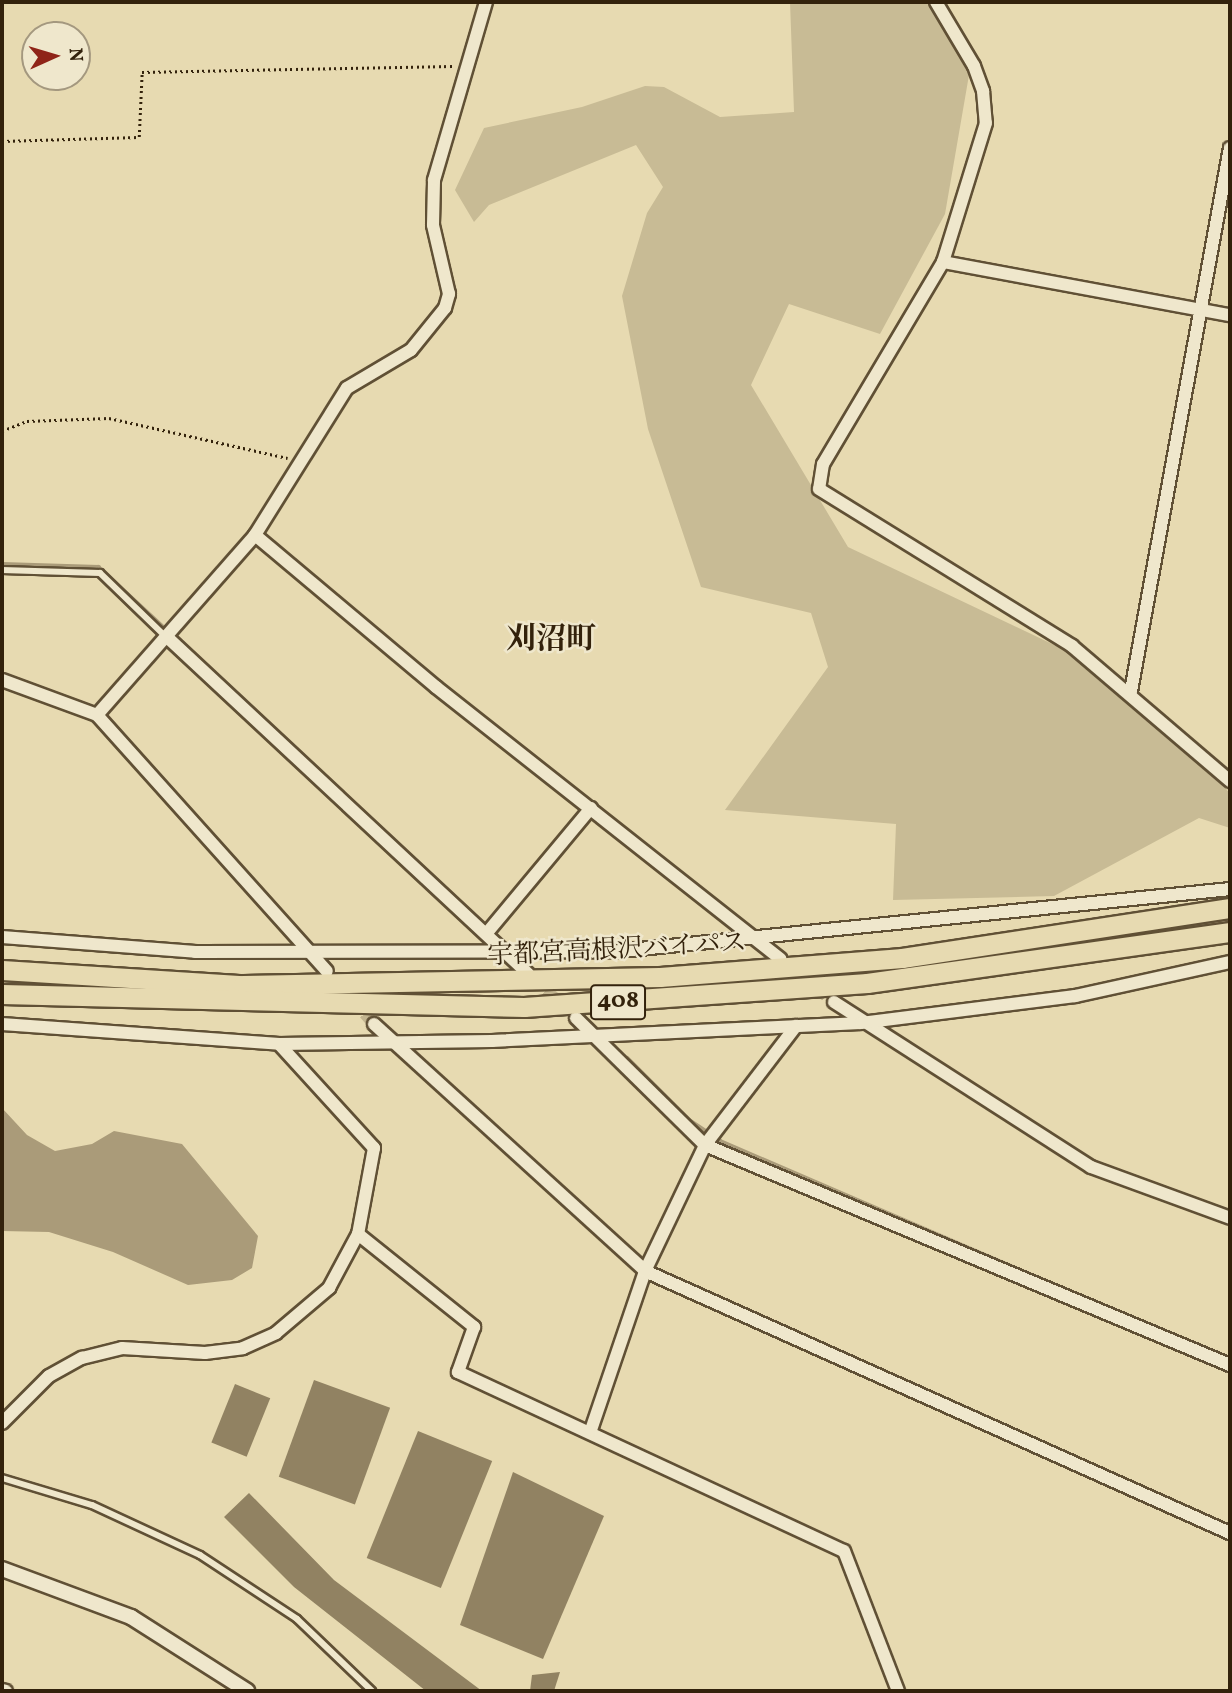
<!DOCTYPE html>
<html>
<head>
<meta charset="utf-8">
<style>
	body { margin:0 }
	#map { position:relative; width:1232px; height:1693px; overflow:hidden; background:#e7dab1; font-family:Vollkorn,"Noto Serif JP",serif }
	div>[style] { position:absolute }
	.green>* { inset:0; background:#c8bb95 }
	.water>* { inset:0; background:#aa9b79 }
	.stream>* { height:4.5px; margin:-2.25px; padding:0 2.25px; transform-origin:2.25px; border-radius:2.25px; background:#aa9b79 }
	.building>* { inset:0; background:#918262; transform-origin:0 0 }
	.minor-tunnel>* { height:12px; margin-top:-6px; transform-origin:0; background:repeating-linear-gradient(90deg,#c3b590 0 12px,transparent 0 18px) }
	.path>* { height:2.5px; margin-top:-1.25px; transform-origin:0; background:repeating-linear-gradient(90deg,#33220c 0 2px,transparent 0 5.5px) }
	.roads { filter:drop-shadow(2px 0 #605035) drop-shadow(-2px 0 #605035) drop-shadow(0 2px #605035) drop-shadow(0 -2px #605035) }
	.service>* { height:6px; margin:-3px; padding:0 3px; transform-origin:3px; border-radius:3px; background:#efe7cc }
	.minor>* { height:12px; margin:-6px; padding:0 6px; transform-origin:6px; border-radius:6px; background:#efe7cc }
	.tertiary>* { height:14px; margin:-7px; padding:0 7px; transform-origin:7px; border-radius:7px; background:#efe7cc }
	.trunk>* { height:19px; margin:-9.5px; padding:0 9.5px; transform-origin:9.5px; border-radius:9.5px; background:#e7dab1 }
	span { translate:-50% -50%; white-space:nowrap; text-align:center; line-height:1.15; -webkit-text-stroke:5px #efe7cc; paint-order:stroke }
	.shield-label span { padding:2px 5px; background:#efe7cc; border:2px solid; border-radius:5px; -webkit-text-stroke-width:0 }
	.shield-label { font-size:24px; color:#33220c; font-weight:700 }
	.street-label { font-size:26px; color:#33220c }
	.quarter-label { font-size:30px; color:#33220c; font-weight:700 }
	.frame { position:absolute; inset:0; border:4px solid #33220c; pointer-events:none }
	.north { position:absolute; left:21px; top:21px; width:70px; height:70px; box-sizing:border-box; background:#efe7cc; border:2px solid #a4987f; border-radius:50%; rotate:86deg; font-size:19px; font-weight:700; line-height:28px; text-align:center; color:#33220c }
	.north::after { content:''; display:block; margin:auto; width:24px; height:32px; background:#8f2418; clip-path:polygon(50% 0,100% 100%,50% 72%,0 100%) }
</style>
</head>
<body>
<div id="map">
	<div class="green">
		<i style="clip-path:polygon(790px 2px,929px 2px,969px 75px,945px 214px,880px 334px,789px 304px,751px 385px,848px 547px,1088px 661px,1230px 793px,1230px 828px,1199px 818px,1054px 896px,893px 900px,896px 824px,725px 810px,828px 667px,811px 613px,701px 587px,648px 429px,622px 296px,647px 213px,663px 187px,636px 145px,489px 205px,474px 222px,455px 190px,484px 128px,582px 107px,645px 86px,664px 87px,720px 117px,794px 112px)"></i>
	</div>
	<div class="water">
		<i style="clip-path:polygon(2px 1108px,27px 1135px,55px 1151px,92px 1144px,114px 1131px,182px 1144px,258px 1236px,252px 1268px,232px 1280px,188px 1285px,113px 1252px,49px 1232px,2px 1231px)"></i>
	</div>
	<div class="stream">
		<i style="left:2px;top:564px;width:96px;rotate:1.8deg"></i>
		<i style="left:98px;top:567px;width:91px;rotate:42.8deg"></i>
		<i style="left:627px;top:1058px;width:88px;rotate:45deg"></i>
		<i style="left:689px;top:1120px;width:37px;rotate:34deg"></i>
		<i style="left:720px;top:1141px;width:352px;rotate:23.3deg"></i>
	</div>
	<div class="building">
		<i style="left:314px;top:1380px;width:81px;height:103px;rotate:20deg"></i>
		<i style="left:235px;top:1384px;width:38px;height:63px;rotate:22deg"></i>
		<i style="left:418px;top:1431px;width:80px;height:137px;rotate:22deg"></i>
		<i style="clip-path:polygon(513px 1472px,604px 1516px,543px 1659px,460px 1625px)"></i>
		<i style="clip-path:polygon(249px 1493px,334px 1580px,482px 1691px,426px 1691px,294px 1587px,224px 1517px)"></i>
		<i style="clip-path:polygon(560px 1672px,554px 1691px,530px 1691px,532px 1675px)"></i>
	</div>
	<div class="minor-tunnel">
		<i style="left:788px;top:966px;width:58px;rotate:38deg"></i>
		<i style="left:533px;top:978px;width:41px;rotate:43deg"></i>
		<i style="left:353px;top:1000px;width:32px;rotate:49deg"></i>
	</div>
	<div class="path">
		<i style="left:2px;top:141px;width:137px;rotate:-1.7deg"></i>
		<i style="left:139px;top:137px;width:65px;rotate:-87.4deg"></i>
		<i style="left:142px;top:72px;width:311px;rotate:-1.1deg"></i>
		<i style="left:2px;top:431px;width:27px;rotate:-22deg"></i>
		<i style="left:27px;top:421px;width:82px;rotate:-2.1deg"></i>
		<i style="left:109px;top:418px;width:183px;rotate:12.6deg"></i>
	</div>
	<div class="roads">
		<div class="service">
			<i style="left:2px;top:570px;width:98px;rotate:1.8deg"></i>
			<i style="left:100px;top:573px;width:91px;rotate:44.1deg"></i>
			<i style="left:2px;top:1478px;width:94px;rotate:16.7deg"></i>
			<i style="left:92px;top:1505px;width:119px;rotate:24.8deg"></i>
			<i style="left:200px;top:1555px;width:116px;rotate:33.4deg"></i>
			<i style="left:297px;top:1619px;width:104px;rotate:43.8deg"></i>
		</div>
		<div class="minor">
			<i style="left:936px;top:2px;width:74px;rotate:59.3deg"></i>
			<i style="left:974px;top:66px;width:27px;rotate:70deg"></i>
			<i style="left:983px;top:91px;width:32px;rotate:85deg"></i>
			<i style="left:986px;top:123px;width:145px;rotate:107.2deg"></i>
			<i style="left:943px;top:262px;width:235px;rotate:120.7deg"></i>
			<i style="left:823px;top:464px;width:25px;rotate:99deg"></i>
			<i style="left:819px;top:489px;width:298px;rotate:31.8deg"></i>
			<i style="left:1072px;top:646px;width:208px;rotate:40.5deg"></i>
			<i style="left:943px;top:262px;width:292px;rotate:10.5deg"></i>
			<i style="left:255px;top:535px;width:236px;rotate:40deg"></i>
			<i style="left:436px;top:687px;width:439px;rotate:38.3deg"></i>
			<i style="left:167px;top:637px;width:494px;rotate:43deg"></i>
			<i style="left:2px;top:680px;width:101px;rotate:20.2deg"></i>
			<i style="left:97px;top:715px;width:344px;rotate:48.1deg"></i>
			<i style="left:1131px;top:691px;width:552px;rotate:-79.67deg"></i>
			<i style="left:97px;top:715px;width:240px;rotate:-48.7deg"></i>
			<i style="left:255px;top:535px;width:173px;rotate:-58deg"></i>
			<i style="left:347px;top:388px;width:74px;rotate:-30.7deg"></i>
			<i style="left:411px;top:350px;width:54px;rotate:-51deg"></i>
			<i style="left:445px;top:308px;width:15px;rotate:-74deg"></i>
			<i style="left:449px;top:294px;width:71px;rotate:-103.1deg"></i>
			<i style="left:433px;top:225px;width:45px;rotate:-88.7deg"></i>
			<i style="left:434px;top:180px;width:185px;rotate:-73.7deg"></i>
			<i style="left:486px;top:934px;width:164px;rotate:-50.2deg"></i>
			<i style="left:2px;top:937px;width:194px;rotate:4.4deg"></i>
			<i style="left:195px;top:952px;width:425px;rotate:-0.1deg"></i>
			<i style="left:620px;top:951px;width:613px;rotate:-5.8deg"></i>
			<i style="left:834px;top:1002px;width:305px;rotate:32.7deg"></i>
			<i style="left:1091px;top:1167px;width:148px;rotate:20.1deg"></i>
			<i style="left:576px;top:1018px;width:181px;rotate:44.6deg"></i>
			<i style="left:705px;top:1145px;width:569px;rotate:22.74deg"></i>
			<i style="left:2px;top:1024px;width:278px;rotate:4.1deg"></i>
			<i style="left:279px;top:1044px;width:213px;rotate:-0.8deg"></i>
			<i style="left:492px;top:1041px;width:369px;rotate:-2.8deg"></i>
			<i style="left:861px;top:1023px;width:216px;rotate:-7.2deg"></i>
			<i style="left:1075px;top:996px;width:159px;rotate:-12.4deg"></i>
			<i style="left:374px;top:1024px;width:367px;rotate:42.3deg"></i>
			<i style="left:645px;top:1271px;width:641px;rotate:24.13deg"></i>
			<i style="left:279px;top:1044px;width:141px;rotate:47.6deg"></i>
			<i style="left:374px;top:1148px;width:87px;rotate:100.5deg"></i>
			<i style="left:358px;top:1234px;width:149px;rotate:38.7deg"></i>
			<i style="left:474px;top:1327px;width:48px;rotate:109.6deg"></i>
			<i style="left:458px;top:1372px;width:425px;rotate:24.9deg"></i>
			<i style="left:844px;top:1551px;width:150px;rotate:68.9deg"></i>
			<i style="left:2px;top:1423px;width:66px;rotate:-45deg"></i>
			<i style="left:49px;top:1376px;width:38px;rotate:-29deg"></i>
			<i style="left:82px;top:1358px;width:41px;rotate:-14deg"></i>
			<i style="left:122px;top:1348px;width:83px;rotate:3.4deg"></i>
			<i style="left:205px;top:1353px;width:38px;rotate:-7deg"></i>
			<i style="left:243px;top:1348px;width:36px;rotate:-24deg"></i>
			<i style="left:276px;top:1333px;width:70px;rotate:-40.3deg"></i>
			<i style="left:329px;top:1288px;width:61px;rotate:-61.8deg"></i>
			<i style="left:591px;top:1430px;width:168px;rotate:-71.2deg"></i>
			<i style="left:645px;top:1271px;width:140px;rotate:-64.5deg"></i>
			<i style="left:705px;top:1145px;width:150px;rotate:-52.6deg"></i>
			<i style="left:2px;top:1690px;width:4px;rotate:14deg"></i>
		</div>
		<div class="tertiary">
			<i style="left:2px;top:1569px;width:138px;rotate:20.4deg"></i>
			<i style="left:131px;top:1617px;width:138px;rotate:32.5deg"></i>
		</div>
		<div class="trunk">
			<i style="left:2px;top:970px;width:241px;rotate:3.6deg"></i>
			<i style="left:243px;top:985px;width:417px;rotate:-1.1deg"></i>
			<i style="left:660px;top:977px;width:243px;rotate:-4.5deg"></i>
			<i style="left:902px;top:958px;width:332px;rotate:-8.7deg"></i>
			<i style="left:2px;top:994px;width:522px;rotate:1.43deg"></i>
			<i style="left:524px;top:1007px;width:344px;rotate:-4deg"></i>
			<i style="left:867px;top:983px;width:367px;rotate:-8deg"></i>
		</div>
	</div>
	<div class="shield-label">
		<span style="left:618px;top:1002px">408</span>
	</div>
	<div class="street-label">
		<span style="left:617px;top:951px;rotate:-3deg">宇都宮高根沢バイパス</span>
	</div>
	<div class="quarter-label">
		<span style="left:551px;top:640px">刈沼町</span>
	</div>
	<div class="frame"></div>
	<div class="north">N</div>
</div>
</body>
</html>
